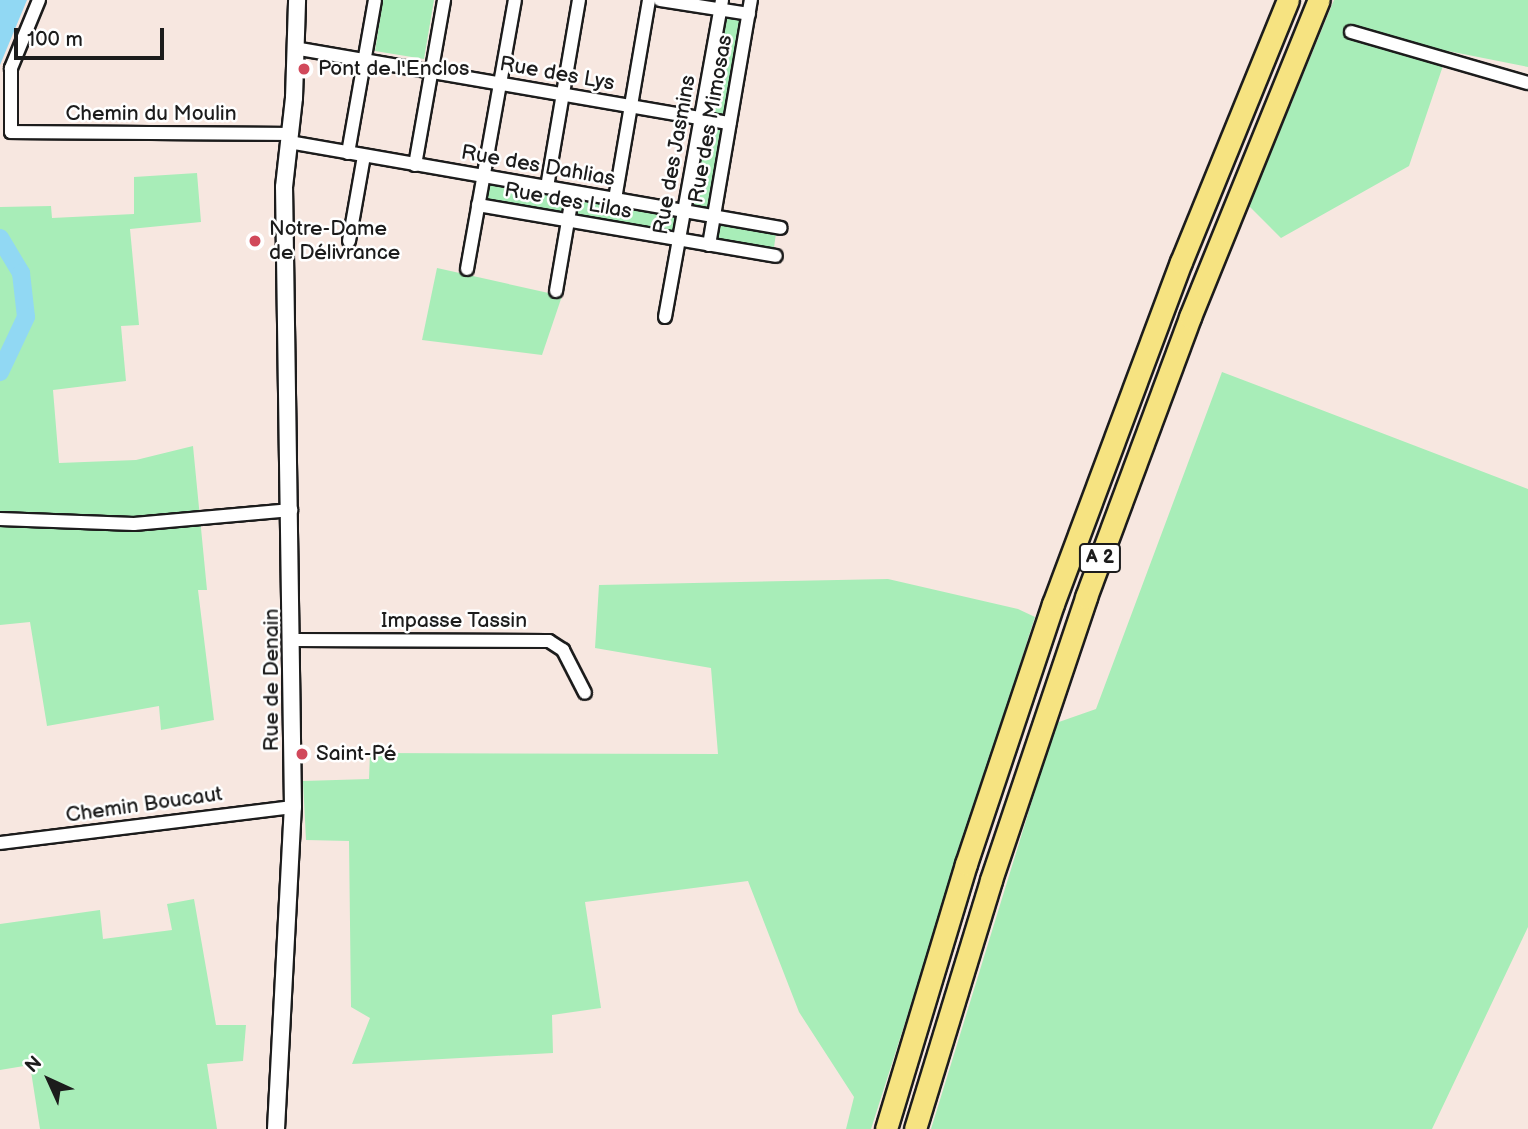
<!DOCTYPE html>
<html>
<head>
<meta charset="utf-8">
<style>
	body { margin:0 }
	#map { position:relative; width:1528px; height:1129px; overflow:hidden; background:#f7e7e0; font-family:"Balsamiq Sans",sans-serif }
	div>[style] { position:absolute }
	.green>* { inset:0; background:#a8edb8; transform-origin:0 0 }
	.water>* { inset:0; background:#91d8f3 }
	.river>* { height:18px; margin:-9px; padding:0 9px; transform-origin:9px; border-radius:9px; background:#91d8f3 }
	.roads { filter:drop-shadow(2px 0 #1c1c1c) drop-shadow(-2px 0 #1c1c1c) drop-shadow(0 2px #1c1c1c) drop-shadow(0 -2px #1c1c1c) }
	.street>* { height:12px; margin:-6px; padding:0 6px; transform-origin:6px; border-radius:6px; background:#fff }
	.secondary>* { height:16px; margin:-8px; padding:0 8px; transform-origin:8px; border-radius:8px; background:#fff }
	.highway>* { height:21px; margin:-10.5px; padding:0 10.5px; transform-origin:10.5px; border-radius:10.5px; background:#f6e381 }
	.dots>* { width:19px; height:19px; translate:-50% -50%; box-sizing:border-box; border:4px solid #fff; border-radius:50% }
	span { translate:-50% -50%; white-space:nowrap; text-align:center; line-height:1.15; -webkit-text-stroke:5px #fff; paint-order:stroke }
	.shield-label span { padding:2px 5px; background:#fff; border:2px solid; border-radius:5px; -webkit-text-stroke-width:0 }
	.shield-label { font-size:19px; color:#1c1c1c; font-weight:700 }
	.poi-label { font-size:21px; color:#1c1c1c }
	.left { translate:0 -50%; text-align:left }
	.street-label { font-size:21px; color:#1c1c1c }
	.north { position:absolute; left:14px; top:1045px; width:70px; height:70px; -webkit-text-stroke:5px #fff; paint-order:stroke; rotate:315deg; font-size:19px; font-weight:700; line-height:28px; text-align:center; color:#1c1c1c }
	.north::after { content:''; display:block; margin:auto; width:24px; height:32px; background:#1c1c1c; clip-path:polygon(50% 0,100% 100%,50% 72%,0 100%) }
	.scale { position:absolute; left:14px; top:28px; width:150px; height:32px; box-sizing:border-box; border:4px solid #1c1c1c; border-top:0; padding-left:9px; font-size:21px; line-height:24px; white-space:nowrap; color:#1c1c1c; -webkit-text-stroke:5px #fff; paint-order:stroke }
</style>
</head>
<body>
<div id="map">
	<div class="green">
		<i style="clip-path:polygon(383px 0,434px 0,424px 59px,375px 51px)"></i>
		<i style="clip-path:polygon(1334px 0,1528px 0,1528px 67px,1448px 51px,1409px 166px,1281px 238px,1249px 206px)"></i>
		<i style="left:725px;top:17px;width:17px;height:97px;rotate:10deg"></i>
		<i style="left:706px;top:127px;width:17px;height:82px;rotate:10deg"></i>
		<i style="clip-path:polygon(197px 173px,201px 222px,130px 229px,139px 325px,121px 326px,126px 381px,53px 390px,59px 463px,136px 460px,193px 446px,207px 590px,198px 590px,214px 720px,161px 730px,159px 706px,47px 726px,30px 622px,0 625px,0 207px,51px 206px,52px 218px,134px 214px,134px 177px)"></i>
		<i style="left:487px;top:181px;width:81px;height:21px;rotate:10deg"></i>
		<i style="left:578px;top:198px;width:102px;height:20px;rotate:10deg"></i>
		<i style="left:717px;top:222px;width:60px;height:21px;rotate:8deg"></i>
		<i style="clip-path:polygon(437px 268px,562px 296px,542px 355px,422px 340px)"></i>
		<i style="clip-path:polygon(1222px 372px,1528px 489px,1528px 927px,1432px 1129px,931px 1129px,1056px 723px,1096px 709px)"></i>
		<i style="clip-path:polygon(888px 579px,1018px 609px,1035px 617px,871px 1129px,846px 1129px,854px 1097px,799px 1012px,748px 881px,585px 902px,601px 1008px,552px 1015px,553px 1053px,352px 1064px,370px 1018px,351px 1007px,349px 841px,306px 840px,303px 781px,369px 779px,370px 753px,718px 754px,711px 668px,595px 648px,599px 585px)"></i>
		<i style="clip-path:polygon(194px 899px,216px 1025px,246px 1025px,243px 1061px,207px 1064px,217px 1129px,40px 1129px,30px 1065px,0 1070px,0 924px,100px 910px,103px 939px,172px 930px,167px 904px)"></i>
	</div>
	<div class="water">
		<i style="clip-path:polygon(0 0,27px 0,0 65px)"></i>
	</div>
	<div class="river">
		<i style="left:0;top:238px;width:41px;rotate:59deg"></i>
		<i style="left:21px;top:273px;width:44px;rotate:83.5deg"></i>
		<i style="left:26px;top:317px;width:61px;rotate:115.3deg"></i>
	</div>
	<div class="roads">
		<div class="street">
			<i style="left:39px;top:0;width:74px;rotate:112.4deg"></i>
			<i style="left:11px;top:68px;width:64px;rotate:90deg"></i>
			<i style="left:11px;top:132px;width:279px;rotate:0.4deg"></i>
			<i style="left:660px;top:0;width:90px;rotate:8.9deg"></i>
			<i style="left:1351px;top:32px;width:184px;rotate:16.1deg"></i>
			<i style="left:294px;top:48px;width:442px;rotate:9.8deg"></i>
			<i style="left:289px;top:142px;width:499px;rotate:9.9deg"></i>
			<i style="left:348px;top:153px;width:155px;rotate:-80deg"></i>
			<i style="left:415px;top:165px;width:168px;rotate:-80deg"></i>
			<i style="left:547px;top:187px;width:190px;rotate:-80.3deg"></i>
			<i style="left:615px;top:199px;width:202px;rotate:-80.3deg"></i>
			<i style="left:478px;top:205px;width:302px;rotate:9.7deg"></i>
			<i style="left:349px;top:241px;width:86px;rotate:-80deg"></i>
			<i style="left:709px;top:245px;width:249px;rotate:-80.3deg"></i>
			<i style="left:467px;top:269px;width:273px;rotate:-79.9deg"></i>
			<i style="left:556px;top:291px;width:100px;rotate:-80.3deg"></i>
			<i style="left:665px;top:317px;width:322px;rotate:-79.8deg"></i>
			<i style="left:0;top:519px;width:134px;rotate:2.1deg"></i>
			<i style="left:134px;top:524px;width:158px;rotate:-5.1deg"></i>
			<i style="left:293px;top:640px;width:256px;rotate:0.2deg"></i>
			<i style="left:549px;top:641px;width:17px;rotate:33deg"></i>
			<i style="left:563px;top:650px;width:48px;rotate:62.9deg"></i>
			<i style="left:0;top:843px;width:295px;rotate:-7deg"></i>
		</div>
		<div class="secondary">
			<i style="left:276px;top:1129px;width:322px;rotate:-87deg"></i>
			<i style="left:293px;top:807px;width:620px;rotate:-90.83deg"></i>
			<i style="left:284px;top:187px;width:90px;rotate:-83.6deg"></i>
			<i style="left:294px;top:98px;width:98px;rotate:-88.2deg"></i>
		</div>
		<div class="highway">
			<i style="left:886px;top:1129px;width:277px;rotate:-73.2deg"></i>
			<i style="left:966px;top:864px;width:274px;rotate:-71.5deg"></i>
			<i style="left:1053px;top:604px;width:365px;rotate:-69.5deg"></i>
			<i style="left:1181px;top:262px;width:283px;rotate:-67.8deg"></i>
			<i style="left:915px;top:1129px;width:260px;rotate:-73deg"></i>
			<i style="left:991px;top:880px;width:299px;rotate:-71.4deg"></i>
			<i style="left:1086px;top:597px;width:299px;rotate:-69.6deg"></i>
			<i style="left:1190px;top:317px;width:342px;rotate:-67.9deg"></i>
		</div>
	</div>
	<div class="dots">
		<i style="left:304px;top:69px;background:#d1495b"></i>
		<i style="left:255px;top:241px;background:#d1495b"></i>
		<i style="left:302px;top:754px;background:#d1495b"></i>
	</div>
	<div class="shield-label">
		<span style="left:1100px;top:558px">A 2</span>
	</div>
	<div class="poi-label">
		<span class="left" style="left:318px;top:69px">Pont de l'Enclos</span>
		<span class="left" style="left:269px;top:241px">Notre-Dame<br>de Délivrance</span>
		<span class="left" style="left:316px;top:754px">Saint-Pé</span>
	</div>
	<div class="street-label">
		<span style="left:557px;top:74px;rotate:10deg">Rue des Lys</span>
		<span style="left:151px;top:114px">Chemin du Moulin</span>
		<span style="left:711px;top:119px;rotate:-80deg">Rue des Mimosas</span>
		<span style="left:675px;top:155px;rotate:-80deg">Rue des Jasmins</span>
		<span style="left:538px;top:166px;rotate:10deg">Rue des Dahlias</span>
		<span style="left:568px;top:201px;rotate:10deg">Rue des Lilas</span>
		<span style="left:454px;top:621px">Impasse Tassin</span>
		<span style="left:272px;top:680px;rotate:-90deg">Rue de Denain</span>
		<span style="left:144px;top:805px;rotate:-8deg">Chemin Boucaut</span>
	</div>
	<div class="north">N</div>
	<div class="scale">100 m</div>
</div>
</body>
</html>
